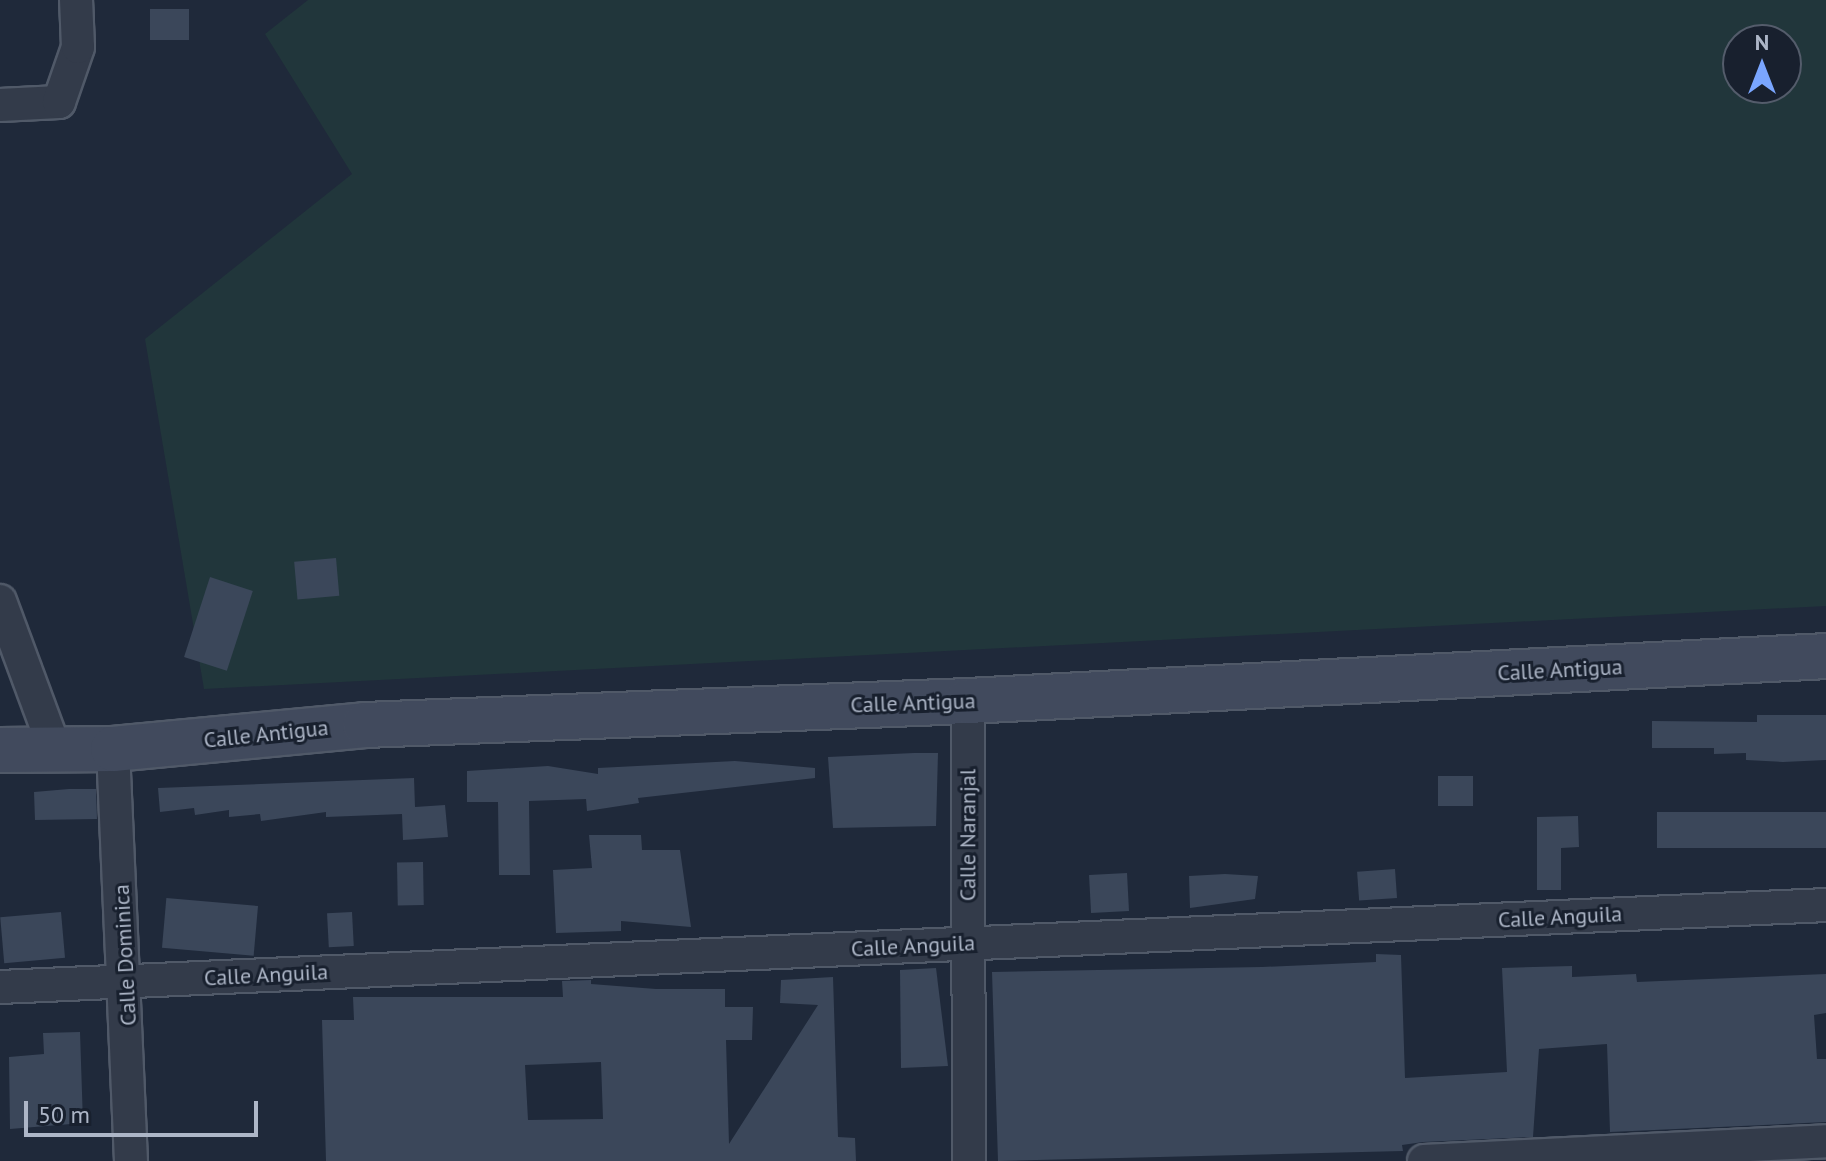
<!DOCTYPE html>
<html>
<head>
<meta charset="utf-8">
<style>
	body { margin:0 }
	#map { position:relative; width:1826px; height:1161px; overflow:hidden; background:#1f293a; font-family:"PT Sans",sans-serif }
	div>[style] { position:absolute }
	.green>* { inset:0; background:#21363b }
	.building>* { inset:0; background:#3b475a; transform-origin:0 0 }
	.roads { filter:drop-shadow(2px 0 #505968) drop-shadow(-2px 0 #505968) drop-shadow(0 2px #505968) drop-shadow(0 -2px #505968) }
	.street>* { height:32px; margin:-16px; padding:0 16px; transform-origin:16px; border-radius:16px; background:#333b4a }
	.secondary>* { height:44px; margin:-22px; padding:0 22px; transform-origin:22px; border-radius:22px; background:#414a5d }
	span { translate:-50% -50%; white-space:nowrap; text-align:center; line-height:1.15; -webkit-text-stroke:6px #18202e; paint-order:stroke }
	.street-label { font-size:22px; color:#adb6c7 }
	.north { position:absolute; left:1722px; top:24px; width:80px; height:80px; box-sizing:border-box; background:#18202e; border:2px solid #545c6b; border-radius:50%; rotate:0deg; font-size:22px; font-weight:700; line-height:32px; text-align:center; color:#adb6c7 }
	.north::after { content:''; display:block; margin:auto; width:28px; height:36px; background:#7aa6ff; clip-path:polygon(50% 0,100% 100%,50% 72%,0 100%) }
	.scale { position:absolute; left:24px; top:1101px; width:234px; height:36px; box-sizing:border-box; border:4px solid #adb6c7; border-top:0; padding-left:10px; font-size:24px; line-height:28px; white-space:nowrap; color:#adb6c7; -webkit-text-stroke:6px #18202e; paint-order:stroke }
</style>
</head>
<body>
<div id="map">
	<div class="green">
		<i style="clip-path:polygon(evenodd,308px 0,1826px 0,1826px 606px,204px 689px,145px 339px,352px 174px,265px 34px,308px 0,1738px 40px,1786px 40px,1786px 88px,1738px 88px,1738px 40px)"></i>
	</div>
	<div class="building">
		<i style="left:189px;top:9px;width:31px;height:39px;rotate:90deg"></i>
		<i style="left:336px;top:558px;width:38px;height:42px;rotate:85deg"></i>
		<i style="left:210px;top:577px;width:45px;height:84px;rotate:18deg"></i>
		<i style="clip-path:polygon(1757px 715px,1826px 715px,1826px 760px,1783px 762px,1746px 760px,1746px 753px,1714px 754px,1714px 748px,1652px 748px,1652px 721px,1757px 722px)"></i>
		<i style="clip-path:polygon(914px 753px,938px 753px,936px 826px,833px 828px,828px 757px)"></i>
		<i style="clip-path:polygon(735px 761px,815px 768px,815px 778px,638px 798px,639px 803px,587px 811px,586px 799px,529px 801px,530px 875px,499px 875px,498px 802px,467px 802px,467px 771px,548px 766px,598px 774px,598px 768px)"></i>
		<i style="left:1473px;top:776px;width:30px;height:35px;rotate:90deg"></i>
		<i style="clip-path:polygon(414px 778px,415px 807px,445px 805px,448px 837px,403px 840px,402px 814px,326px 817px,326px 812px,261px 821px,260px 814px,229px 817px,229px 810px,195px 815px,194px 808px,160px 812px,158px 788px)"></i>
		<i style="clip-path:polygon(69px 789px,96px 789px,97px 819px,35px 820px,34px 792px)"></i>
		<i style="left:1826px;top:812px;width:36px;height:169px;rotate:90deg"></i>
		<i style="clip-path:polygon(1578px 816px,1579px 847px,1561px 848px,1561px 890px,1537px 890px,1537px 817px)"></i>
		<i style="clip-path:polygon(589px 835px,641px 835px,642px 850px,680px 850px,691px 927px,621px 921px,621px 931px,556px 933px,553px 870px,592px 868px)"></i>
		<i style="left:423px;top:862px;width:43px;height:26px;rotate:89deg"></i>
		<i style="left:1395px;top:869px;width:29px;height:38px;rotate:86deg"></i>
		<i style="left:1127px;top:873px;width:38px;height:38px;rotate:87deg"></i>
		<i style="clip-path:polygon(1225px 874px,1258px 876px,1255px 899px,1190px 908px,1189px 876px)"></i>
		<i style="left:258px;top:906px;width:50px;height:92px;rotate:95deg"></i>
		<i style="left:61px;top:912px;width:46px;height:61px;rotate:85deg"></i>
		<i style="left:352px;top:912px;width:34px;height:25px;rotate:87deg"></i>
		<i style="clip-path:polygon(1376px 954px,1401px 955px,1405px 1078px,1507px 1072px,1502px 968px,1572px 966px,1572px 977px,1636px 974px,1637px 982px,1826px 974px,1826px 1013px,1814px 1015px,1817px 1059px,1826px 1059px,1826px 1122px,1610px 1132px,1607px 1044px,1539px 1049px,1533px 1137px,1423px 1142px,1402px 1145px,1403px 1151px,998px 1161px,992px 972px,1262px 967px,1376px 962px)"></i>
		<i style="clip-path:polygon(936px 968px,948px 1066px,901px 1068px,900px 970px)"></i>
		<i style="clip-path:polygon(evenodd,833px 977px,838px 1137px,855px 1138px,856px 1161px,326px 1161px,322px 1020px,354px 1020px,353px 997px,563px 997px,562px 981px,591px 980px,591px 984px,656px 989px,725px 989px,725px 1007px,753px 1007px,752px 1040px,726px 1040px,729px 1144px,818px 1005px,780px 1003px,781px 980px,833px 977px,601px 1062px,603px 1119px,528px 1120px,525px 1065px,601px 1062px)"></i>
		<i style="clip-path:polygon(80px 1032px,83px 1123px,10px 1129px,9px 1057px,44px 1054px,43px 1033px)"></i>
	</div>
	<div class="roads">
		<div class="street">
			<i style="left:0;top:105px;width:59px;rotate:-2.9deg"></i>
			<i style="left:59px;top:102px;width:58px;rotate:-70.9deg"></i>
			<i style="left:78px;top:47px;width:47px;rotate:-92.4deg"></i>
			<i style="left:0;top:601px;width:156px;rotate:69.7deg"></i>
			<i style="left:968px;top:701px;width:460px;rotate:89.9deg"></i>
			<i style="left:113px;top:749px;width:412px;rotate:87.5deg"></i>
			<i style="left:0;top:987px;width:1828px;rotate:-2.57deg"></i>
			<i style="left:1424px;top:1161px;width:402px;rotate:-2.8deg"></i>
		</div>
		<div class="secondary">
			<i style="left:0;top:750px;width:113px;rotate:-0.5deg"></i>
			<i style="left:113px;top:749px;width:253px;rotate:-5.4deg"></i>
			<i style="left:365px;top:725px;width:603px;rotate:-2.28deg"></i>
			<i style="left:968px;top:701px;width:859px;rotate:-3deg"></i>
		</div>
	</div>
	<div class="street-label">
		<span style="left:1560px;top:670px;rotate:-3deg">Calle Antigua</span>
		<span style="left:913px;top:703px;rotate:-2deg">Calle Antigua</span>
		<span style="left:266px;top:734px;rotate:-6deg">Calle Antigua</span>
		<span style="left:968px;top:835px;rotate:-90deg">Calle Naranjal</span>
		<span style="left:1560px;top:917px;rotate:-3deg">Calle Anguila</span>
		<span style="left:913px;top:946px;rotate:-3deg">Calle Anguila</span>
		<span style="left:125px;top:955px;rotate:-93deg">Calle Dominica</span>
		<span style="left:266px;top:975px;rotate:-3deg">Calle Anguila</span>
	</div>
	<div class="north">N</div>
	<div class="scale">50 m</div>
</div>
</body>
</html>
